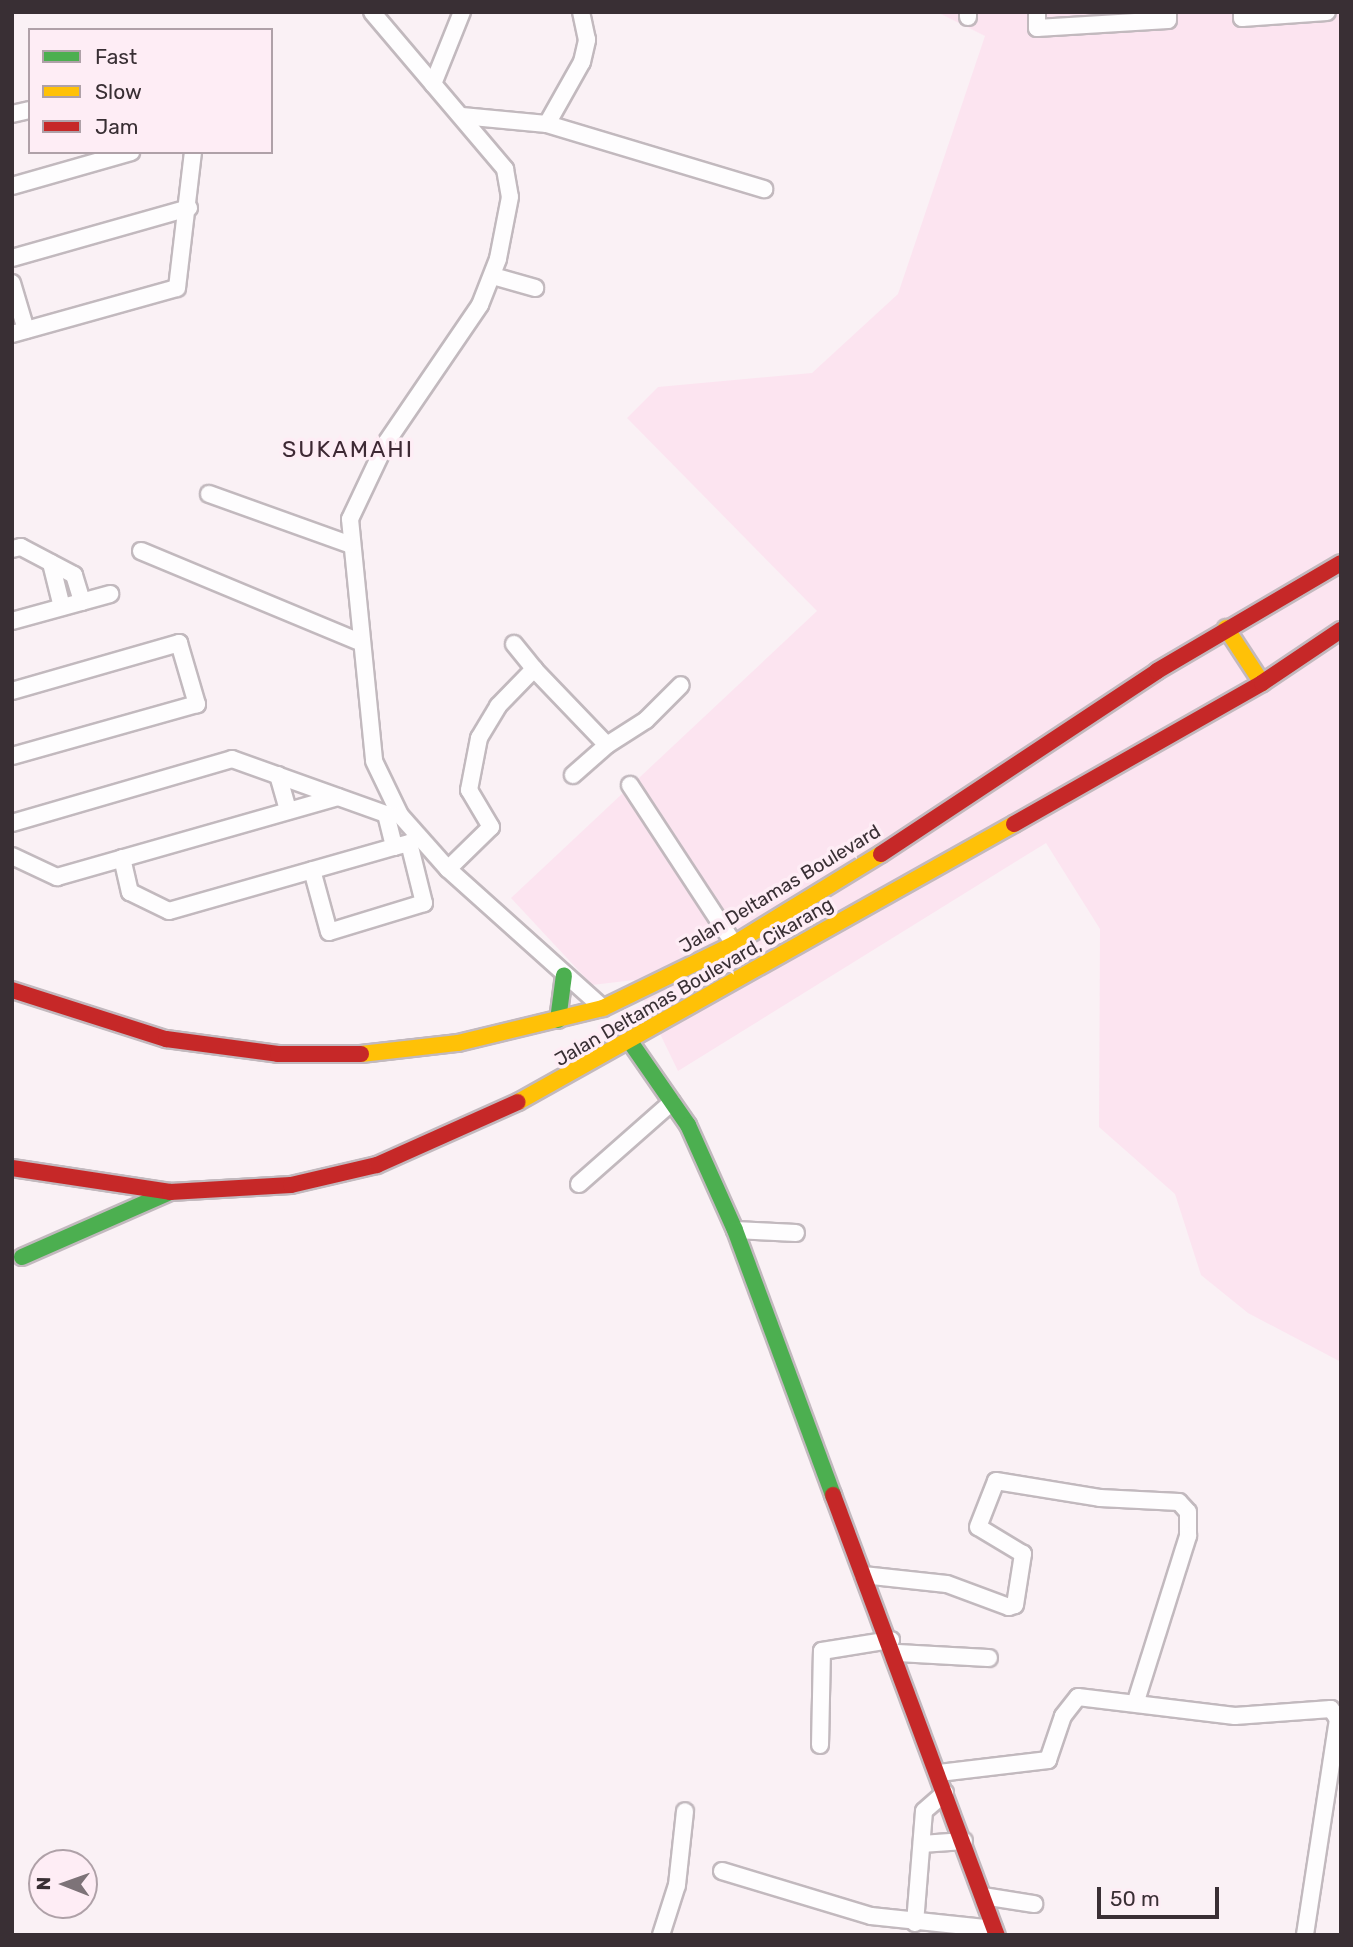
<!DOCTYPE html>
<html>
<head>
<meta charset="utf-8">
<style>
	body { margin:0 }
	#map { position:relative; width:1353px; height:1947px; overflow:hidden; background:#faf1f5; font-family:Rubik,sans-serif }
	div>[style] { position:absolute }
	.built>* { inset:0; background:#fce4f0 }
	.roads { filter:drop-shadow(2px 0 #c2b9be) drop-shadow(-2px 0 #c2b9be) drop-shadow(0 2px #c2b9be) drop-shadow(0 -2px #c2b9be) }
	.street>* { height:16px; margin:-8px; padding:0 8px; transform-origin:8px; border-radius:8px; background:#fefdfe }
	.fast>* { height:16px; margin:-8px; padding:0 8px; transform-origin:8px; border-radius:8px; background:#4caf50 }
	.slow>* { height:16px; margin:-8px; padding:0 8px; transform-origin:8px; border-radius:8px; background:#ffc107 }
	.jam>* { height:16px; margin:-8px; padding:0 8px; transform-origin:8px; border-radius:8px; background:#c62828 }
	span { translate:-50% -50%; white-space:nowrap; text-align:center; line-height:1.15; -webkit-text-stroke:7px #feedf5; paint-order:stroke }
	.street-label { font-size:19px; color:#392f34 }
	.quarter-label { font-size:23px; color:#3e2934; letter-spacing:2px }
	.frame { position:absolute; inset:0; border:14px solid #392f34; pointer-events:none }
	.legend { position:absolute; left:28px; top:28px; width:245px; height:126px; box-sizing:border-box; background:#feedf5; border:2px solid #afa1a8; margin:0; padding:9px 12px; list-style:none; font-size:21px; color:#392f34 }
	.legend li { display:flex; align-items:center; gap:14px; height:35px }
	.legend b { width:35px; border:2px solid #afa1a8 }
	.north { position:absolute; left:28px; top:1849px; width:70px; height:70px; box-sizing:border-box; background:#feedf5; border:2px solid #afa1a8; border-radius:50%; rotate:271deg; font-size:19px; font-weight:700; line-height:28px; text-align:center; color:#392f34 }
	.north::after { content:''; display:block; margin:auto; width:24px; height:32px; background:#7d7378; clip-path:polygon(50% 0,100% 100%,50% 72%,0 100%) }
	.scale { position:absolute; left:1097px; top:1887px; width:122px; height:32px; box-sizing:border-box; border:4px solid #392f34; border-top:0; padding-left:9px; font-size:21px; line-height:24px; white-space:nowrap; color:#392f34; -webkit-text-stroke:5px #feedf5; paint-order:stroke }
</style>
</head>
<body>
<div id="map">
	<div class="built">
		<i style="clip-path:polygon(937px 12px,1341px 12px,1341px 1362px,1248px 1313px,1201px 1275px,1175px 1194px,1099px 1127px,1100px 929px,1046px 843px,678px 1071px,634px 980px,592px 985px,511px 898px,817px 611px,627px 418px,658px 387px,812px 373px,898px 294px,985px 36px)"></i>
	</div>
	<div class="roads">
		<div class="street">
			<i style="left:372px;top:12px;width:206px;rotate:49.7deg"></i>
			<i style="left:505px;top:169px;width:28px;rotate:80deg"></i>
			<i style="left:510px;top:197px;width:63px;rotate:101deg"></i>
			<i style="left:498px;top:259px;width:49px;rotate:111.4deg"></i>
			<i style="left:480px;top:305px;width:167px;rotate:124.3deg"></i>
			<i style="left:386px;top:443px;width:84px;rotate:115.3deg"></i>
			<i style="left:350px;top:519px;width:243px;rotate:84.3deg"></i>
			<i style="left:374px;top:761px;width:60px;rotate:64.3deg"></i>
			<i style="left:400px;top:815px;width:72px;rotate:48.4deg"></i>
			<i style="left:448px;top:869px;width:208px;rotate:41.9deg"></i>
			<i style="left:1037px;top:12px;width:16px;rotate:90deg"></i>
			<i style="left:1037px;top:28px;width:131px;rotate:-3.5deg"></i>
			<i style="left:1168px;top:20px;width:8px;rotate:-90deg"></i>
			<i style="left:1242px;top:12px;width:6px;rotate:90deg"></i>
			<i style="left:1242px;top:18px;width:85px;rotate:-4deg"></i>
			<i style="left:968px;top:17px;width:5px;rotate:-90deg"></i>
			<i style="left:433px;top:84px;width:78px;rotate:-68.1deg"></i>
			<i style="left:12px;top:114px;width:18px;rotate:-13deg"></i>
			<i style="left:462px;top:116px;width:85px;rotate:5.4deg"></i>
			<i style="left:547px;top:124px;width:227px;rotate:16.7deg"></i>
			<i style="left:547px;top:124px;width:71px;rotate:-60.6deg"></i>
			<i style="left:582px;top:62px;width:23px;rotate:-77deg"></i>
			<i style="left:587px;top:40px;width:29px;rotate:-102deg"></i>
			<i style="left:12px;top:186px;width:124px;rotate:-15.9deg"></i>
			<i style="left:12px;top:258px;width:184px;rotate:-15.8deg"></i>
			<i style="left:493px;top:276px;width:44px;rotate:15.9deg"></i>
			<i style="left:12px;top:283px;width:49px;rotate:73.4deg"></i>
			<i style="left:12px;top:334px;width:171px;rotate:-15.6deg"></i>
			<i style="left:177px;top:288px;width:137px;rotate:-83.3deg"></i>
			<i style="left:209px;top:494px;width:149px;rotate:19.7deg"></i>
			<i style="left:12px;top:549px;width:9px;rotate:-13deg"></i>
			<i style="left:21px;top:547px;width:60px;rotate:27.8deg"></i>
			<i style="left:74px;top:575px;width:28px;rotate:73deg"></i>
			<i style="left:141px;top:551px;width:234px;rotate:22.6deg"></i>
			<i style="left:51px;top:563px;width:45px;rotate:76deg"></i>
			<i style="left:12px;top:621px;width:102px;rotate:-15.4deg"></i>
			<i style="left:514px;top:644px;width:32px;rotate:51deg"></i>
			<i style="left:12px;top:691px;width:174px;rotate:-16deg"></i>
			<i style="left:179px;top:643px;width:64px;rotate:73.6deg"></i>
			<i style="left:197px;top:704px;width:192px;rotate:164.3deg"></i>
			<i style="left:278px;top:775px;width:37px;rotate:74deg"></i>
			<i style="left:573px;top:775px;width:45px;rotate:-41.4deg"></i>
			<i style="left:630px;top:785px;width:190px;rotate:56.8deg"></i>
			<i style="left:12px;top:823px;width:229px;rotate:-16.2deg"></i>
			<i style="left:232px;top:759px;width:164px;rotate:19.7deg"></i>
			<i style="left:386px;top:814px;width:34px;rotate:76deg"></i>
			<i style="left:394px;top:847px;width:16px;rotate:-15deg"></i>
			<i style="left:409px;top:843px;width:62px;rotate:76deg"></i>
			<i style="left:424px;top:903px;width:99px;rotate:163deg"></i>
			<i style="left:329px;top:932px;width:64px;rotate:-105.3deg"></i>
			<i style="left:12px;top:856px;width:50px;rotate:25deg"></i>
			<i style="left:57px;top:877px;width:292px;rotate:-15.9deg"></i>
			<i style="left:122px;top:858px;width:35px;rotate:77deg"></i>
			<i style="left:130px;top:892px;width:43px;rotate:26deg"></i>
			<i style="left:169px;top:911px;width:234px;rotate:-15.9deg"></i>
			<i style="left:448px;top:869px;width:60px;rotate:-44.3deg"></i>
			<i style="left:491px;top:827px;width:43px;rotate:-120.7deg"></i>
			<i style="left:469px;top:790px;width:53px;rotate:-79.1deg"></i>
			<i style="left:479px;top:738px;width:37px;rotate:-59deg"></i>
			<i style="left:498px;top:706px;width:52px;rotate:-45.8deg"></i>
			<i style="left:534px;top:669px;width:105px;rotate:46.2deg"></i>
			<i style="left:607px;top:745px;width:46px;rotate:-32.7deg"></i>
			<i style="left:646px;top:720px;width:49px;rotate:-45deg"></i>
			<i style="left:579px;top:1184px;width:124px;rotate:-41.4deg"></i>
			<i style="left:735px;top:1230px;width:61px;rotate:2.8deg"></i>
			<i style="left:863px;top:1575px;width:84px;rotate:6.1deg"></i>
			<i style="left:947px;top:1584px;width:66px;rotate:20.4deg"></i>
			<i style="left:1009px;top:1607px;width:6px;rotate:-18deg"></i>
			<i style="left:1015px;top:1605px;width:52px;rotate:-81.1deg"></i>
			<i style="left:1023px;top:1554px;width:52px;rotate:-149deg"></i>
			<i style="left:978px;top:1527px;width:49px;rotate:-68.6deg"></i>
			<i style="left:996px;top:1481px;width:105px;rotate:9.3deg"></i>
			<i style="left:1100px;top:1498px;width:79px;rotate:2.9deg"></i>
			<i style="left:1179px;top:1502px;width:13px;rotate:48deg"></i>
			<i style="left:1188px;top:1512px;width:24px;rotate:90deg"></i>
			<i style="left:1188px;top:1536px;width:173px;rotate:107.5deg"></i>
			<i style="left:897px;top:1653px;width:92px;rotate:3.1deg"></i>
			<i style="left:820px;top:1745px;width:94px;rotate:-88.8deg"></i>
			<i style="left:822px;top:1651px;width:70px;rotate:-9.1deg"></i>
			<i style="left:939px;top:1773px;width:110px;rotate:-6.8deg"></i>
			<i style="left:1048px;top:1760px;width:46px;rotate:-71.2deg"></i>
			<i style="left:1063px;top:1716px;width:24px;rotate:-52deg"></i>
			<i style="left:1078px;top:1697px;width:158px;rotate:6.9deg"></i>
			<i style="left:1235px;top:1716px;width:96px;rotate:-4.2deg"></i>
			<i style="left:1331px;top:1709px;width:12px;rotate:55deg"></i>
			<i style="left:1338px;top:1719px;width:219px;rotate:98.7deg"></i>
			<i style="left:922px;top:1844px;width:42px;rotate:-4.1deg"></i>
			<i style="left:722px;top:1871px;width:156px;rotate:16.8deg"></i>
			<i style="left:871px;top:1916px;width:124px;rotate:6deg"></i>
			<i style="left:983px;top:1896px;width:52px;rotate:8.9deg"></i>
			<i style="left:915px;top:1923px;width:112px;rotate:-85.4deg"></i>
			<i style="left:924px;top:1811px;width:28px;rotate:-41deg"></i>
			<i style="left:661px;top:1935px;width:52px;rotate:-72.3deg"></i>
			<i style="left:677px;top:1885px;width:74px;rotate:-83.8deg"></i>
		</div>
		<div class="fast">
			<i style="left:558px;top:1020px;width:45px;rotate:-82.4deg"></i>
			<i style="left:631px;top:1043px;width:100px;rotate:55.2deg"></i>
			<i style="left:688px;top:1125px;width:115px;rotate:65.9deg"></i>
			<i style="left:735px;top:1230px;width:283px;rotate:69.7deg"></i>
			<i style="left:22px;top:1257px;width:162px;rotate:-23.7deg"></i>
		</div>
		<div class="slow">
			<i style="left:1226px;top:628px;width:66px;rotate:56.8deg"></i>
			<i style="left:361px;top:1054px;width:98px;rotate:-6.5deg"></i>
			<i style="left:458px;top:1043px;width:149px;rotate:-13.6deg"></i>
			<i style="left:603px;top:1008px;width:146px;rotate:-26deg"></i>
			<i style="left:734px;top:944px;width:172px;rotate:-31.5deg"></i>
			<i style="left:518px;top:1102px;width:569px;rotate:-29.27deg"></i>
		</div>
		<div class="jam">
			<i style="left:1014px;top:824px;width:285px;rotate:-29.6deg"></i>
			<i style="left:1262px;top:683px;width:95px;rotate:-33.9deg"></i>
			<i style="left:881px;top:854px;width:331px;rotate:-33.5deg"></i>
			<i style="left:1157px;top:671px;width:213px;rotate:-30.4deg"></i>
			<i style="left:12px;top:990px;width:162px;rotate:17.7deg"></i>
			<i style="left:166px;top:1039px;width:113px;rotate:7.6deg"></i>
			<i style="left:278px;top:1054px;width:83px"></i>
			<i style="left:12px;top:1168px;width:160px;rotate:8.6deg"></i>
			<i style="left:170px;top:1192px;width:121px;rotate:-3.3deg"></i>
			<i style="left:291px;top:1185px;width:88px;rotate:-13.1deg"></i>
			<i style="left:377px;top:1165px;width:154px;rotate:-24.1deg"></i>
			<i style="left:833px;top:1495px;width:470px;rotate:69.6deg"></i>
		</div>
	</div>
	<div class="street-label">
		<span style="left:780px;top:889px;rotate:-31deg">Jalan Deltamas Boulevard</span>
		<span style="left:694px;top:982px;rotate:-30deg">Jalan Deltamas Boulevard, Cikarang</span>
	</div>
	<div class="quarter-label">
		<span style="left:348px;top:449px">SUKAMAHI</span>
	</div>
	<div class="frame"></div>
	<ul class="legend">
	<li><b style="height:9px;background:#4caf50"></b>Fast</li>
	<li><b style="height:9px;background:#ffc107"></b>Slow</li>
	<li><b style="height:9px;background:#c62828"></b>Jam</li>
	</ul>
	<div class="north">N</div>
	<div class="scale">50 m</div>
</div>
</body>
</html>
